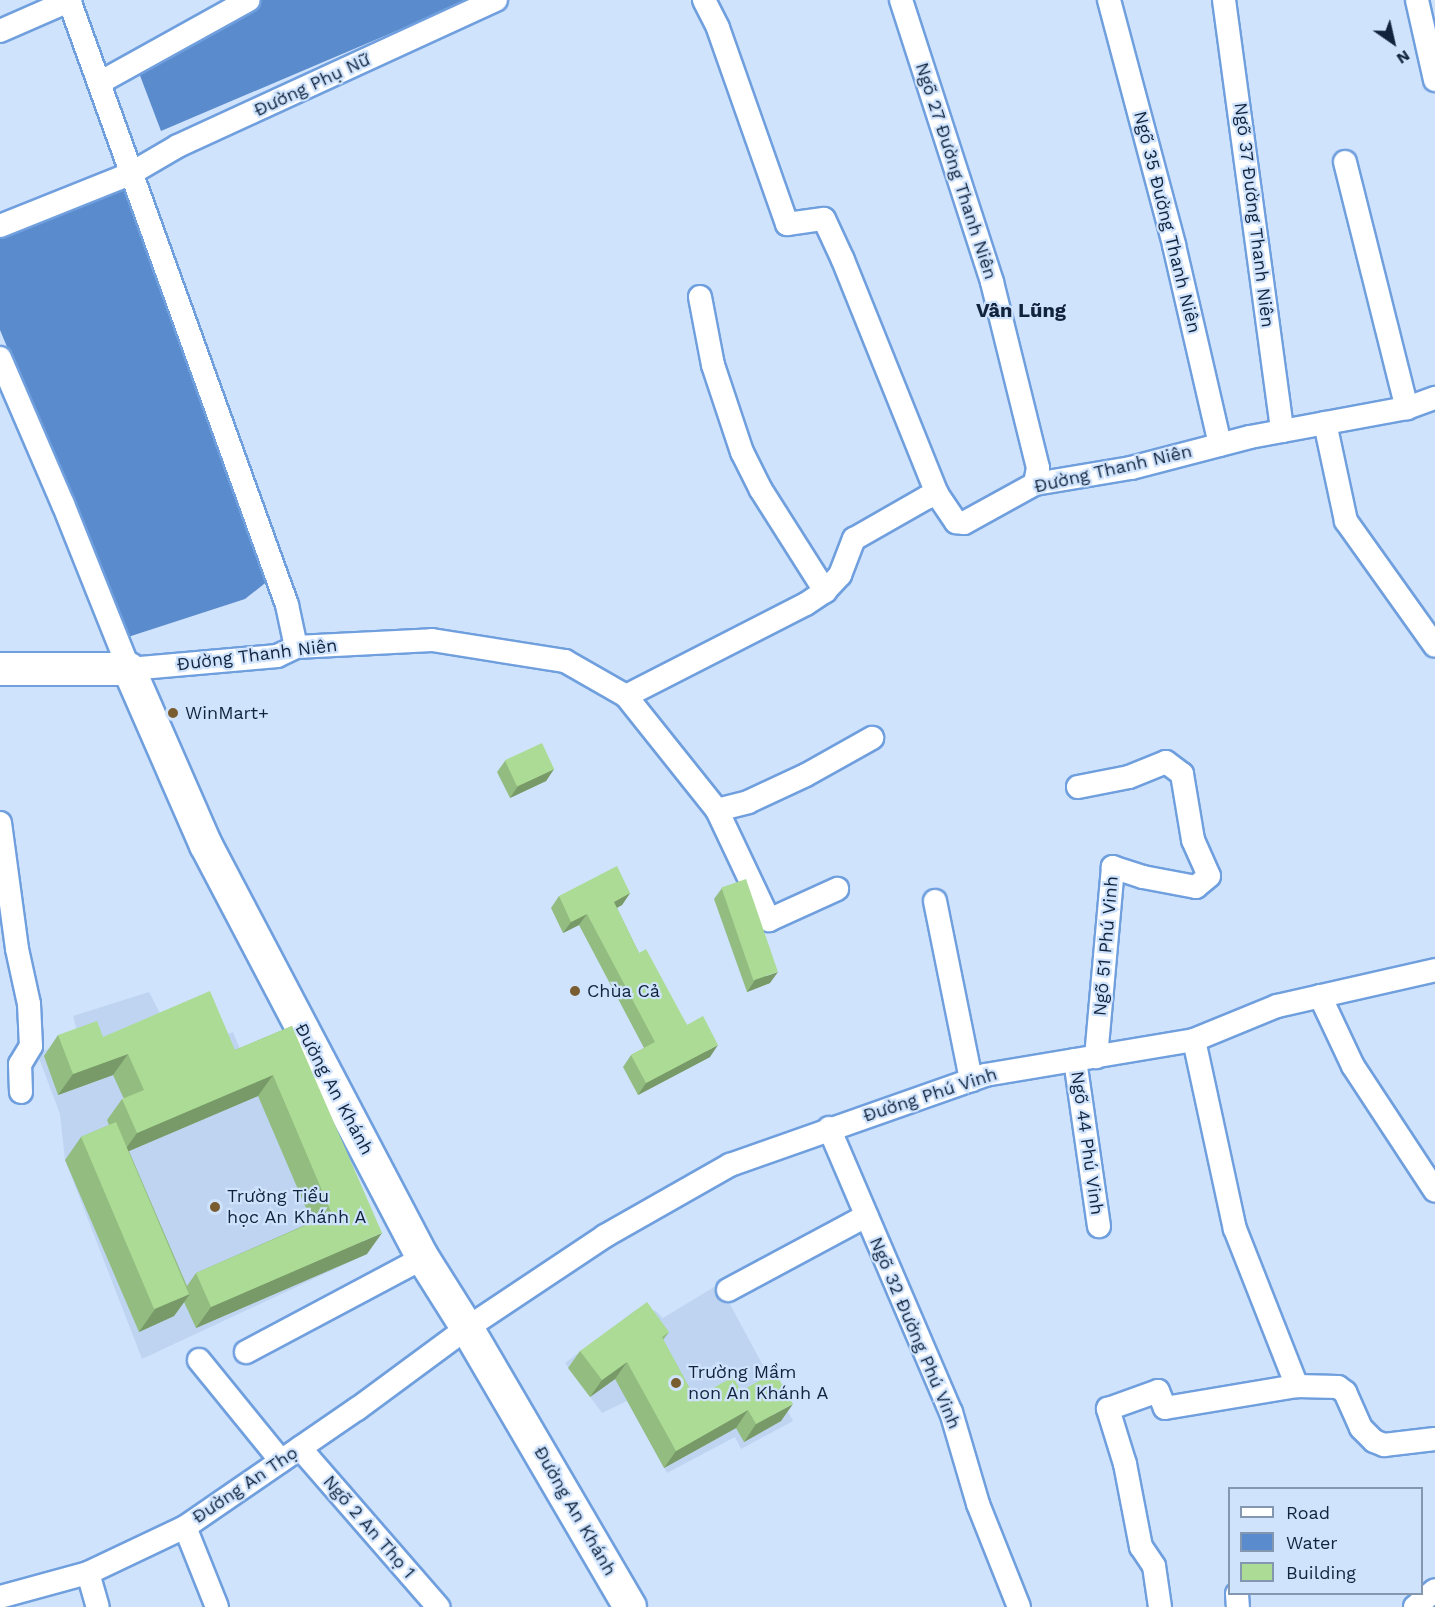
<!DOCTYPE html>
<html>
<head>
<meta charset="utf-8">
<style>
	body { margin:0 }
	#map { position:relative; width:1435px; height:1607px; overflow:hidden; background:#cfe3fd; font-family:"Work Sans",sans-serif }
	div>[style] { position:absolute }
	.built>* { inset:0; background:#bed4f1 }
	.water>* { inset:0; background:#5a8bcc }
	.roads { filter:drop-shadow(2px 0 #709fde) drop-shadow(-2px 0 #709fde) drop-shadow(0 2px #709fde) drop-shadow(0 -2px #709fde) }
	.street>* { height:22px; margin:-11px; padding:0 11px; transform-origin:11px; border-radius:11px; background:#fff }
	.secondary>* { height:32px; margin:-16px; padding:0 16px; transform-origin:16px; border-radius:16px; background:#fff }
	.wall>* { inset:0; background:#93bc80 }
	.shaded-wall>* { inset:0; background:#789968 }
	.building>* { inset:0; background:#abdb95; transform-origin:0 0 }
	.dots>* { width:16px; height:16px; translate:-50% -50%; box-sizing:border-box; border:3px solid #cfe3fd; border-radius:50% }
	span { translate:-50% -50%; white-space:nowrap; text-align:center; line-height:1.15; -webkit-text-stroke:4.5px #cfe3fd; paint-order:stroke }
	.street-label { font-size:18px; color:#12243d }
	.poi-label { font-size:18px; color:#12243d }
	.left { translate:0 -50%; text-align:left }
	.neighbourhood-label { font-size:20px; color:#12243d; font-weight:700 }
	.legend { position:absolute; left:1228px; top:1487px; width:195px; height:108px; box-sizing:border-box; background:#cfe3fd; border:2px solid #8397b0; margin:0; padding:8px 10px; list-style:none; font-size:18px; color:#12243d }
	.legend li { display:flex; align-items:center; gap:12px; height:30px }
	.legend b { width:30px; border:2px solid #8397b0 }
	.north { position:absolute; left:1363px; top:12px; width:60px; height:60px; -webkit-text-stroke:4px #cfe3fd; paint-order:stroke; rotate:146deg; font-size:16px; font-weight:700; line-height:24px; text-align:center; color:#12243d }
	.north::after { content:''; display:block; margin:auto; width:21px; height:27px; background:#12243d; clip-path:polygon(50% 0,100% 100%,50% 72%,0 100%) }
</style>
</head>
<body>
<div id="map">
	<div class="built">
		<i style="clip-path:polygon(149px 992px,165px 1023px,217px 1038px,233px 1032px,240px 1049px,367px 1254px,142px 1359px,65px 1160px,60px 1114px,37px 1053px,79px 1038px,73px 1016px)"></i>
		<i style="clip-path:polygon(719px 1284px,793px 1421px,741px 1449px,735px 1437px,667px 1473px,627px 1401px,602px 1413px,565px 1363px,637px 1309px,645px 1317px,655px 1310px,663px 1318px)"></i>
	</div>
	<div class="water">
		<i style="clip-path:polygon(257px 0,469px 0,161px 131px,136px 65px)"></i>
		<i style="clip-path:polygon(113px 179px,136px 194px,269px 580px,245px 599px,128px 637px,0 330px,0 229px)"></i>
	</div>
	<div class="roads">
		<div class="street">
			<i style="left:69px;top:0;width:643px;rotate:70.18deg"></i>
			<i style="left:287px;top:605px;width:43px;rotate:77.9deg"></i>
			<i style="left:704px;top:0;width:31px;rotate:63deg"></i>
			<i style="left:718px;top:28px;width:208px;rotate:70.6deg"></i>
			<i style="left:787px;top:224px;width:37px;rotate:-8deg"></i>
			<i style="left:824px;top:219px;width:45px;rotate:65.1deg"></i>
			<i style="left:843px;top:260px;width:252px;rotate:68.1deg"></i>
			<i style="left:901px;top:0;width:296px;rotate:72.1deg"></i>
			<i style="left:992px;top:282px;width:192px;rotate:76.1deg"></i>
			<i style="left:1038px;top:468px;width:16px;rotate:101deg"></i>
			<i style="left:1109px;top:0;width:253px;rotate:75.1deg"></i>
			<i style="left:1174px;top:245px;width:205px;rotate:77deg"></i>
			<i style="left:1224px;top:0;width:435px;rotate:82.3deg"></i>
			<i style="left:1417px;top:0;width:82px;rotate:77.3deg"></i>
			<i style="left:0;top:31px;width:77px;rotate:-23.6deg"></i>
			<i style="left:99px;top:83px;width:171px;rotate:-29deg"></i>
			<i style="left:1345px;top:162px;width:254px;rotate:75.9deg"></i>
			<i style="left:0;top:226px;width:140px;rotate:-21.8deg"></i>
			<i style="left:130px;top:174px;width:56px;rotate:-30.3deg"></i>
			<i style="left:178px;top:146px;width:350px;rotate:-24.7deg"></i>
			<i style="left:700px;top:297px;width:69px;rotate:79.2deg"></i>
			<i style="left:713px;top:365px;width:92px;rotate:71.6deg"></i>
			<i style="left:742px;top:452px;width:42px;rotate:63.4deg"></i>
			<i style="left:761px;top:490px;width:120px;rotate:57.6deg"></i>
			<i style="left:0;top:358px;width:159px;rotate:66.7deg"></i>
			<i style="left:63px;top:504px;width:178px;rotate:68.2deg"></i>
			<i style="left:129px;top:669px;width:149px;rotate:-5deg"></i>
			<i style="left:277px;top:656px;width:21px;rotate:-25deg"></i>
			<i style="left:296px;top:647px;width:136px;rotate:-2.9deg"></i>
			<i style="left:432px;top:640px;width:135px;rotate:9deg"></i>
			<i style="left:565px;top:661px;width:70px;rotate:29.8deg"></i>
			<i style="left:626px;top:696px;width:146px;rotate:51.4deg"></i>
			<i style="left:717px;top:810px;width:122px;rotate:64.7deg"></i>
			<i style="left:769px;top:920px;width:75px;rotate:-24.5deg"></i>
			<i style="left:1325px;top:423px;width:100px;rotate:77.9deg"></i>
			<i style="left:1346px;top:521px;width:153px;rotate:54.5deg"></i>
			<i style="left:626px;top:696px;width:202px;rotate:-27.1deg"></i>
			<i style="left:806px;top:604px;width:23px;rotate:-34deg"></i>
			<i style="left:825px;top:591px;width:22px;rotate:-47deg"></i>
			<i style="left:840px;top:575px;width:39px;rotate:-69deg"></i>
			<i style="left:854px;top:539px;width:83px;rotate:-29.7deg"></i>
			<i style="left:926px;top:498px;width:12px;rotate:-20deg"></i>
			<i style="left:937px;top:494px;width:34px;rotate:56deg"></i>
			<i style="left:956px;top:522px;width:8px;rotate:7deg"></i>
			<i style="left:964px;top:523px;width:81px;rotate:-28.8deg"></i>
			<i style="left:1035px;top:484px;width:97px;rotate:-9.5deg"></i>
			<i style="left:1131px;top:468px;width:123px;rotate:-14.6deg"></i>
			<i style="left:1250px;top:437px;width:160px;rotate:-10.5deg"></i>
			<i style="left:1407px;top:408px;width:30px;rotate:-20deg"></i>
			<i style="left:1078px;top:787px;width:52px;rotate:-11.1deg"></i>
			<i style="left:1129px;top:777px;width:40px;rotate:-22deg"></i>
			<i style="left:1166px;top:762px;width:20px;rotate:37deg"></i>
			<i style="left:1182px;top:774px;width:67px;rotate:80.5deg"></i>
			<i style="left:1193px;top:840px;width:39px;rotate:66deg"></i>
			<i style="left:1209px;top:876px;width:17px;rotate:140deg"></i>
			<i style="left:1196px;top:887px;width:54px;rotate:-169.3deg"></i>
			<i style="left:1143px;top:877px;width:32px;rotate:-162deg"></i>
			<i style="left:1113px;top:867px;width:191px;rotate:95.1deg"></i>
			<i style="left:717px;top:810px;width:32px;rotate:-14deg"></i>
			<i style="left:748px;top:802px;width:64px;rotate:-25deg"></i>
			<i style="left:806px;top:775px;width:76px;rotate:-29.3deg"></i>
			<i style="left:0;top:823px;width:127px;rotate:82.3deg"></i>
			<i style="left:17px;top:949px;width:56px;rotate:77.7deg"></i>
			<i style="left:29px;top:1004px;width:42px;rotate:87.3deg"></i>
			<i style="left:31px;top:1046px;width:21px;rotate:121deg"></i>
			<i style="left:20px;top:1064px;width:28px;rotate:88deg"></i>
			<i style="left:935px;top:901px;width:183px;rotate:78.6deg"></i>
			<i style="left:1320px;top:996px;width:77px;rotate:64.8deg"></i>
			<i style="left:1353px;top:1066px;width:149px;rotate:56.7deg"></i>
			<i style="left:1194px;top:1040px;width:193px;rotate:77.8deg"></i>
			<i style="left:1235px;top:1229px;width:169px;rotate:68.5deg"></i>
			<i style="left:1075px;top:1060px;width:168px;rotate:81.8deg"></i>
			<i style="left:829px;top:1128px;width:309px;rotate:66.8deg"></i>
			<i style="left:951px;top:1412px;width:96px;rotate:73.6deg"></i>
			<i style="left:978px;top:1504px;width:111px;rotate:68.3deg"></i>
			<i style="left:728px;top:1290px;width:157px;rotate:-28.2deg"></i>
			<i style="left:246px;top:1352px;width:200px;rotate:-28deg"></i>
			<i style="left:199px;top:1360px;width:130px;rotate:50.9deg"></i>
			<i style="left:300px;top:1448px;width:211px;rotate:49deg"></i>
			<i style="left:185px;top:1527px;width:86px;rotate:68.2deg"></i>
			<i style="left:88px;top:1573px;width:35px;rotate:74deg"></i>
			<i style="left:1237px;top:1594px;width:13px;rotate:86deg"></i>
			<i style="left:0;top:1597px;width:91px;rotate:-15.3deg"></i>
			<i style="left:88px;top:1573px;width:107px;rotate:-25.4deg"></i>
			<i style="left:185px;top:1527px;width:209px;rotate:-34.5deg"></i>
			<i style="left:357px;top:1409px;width:137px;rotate:-36.4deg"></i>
			<i style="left:467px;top:1328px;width:166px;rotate:-33.7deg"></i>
			<i style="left:605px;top:1236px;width:144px;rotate:-29.6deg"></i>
			<i style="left:730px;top:1165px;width:270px;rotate:-19.4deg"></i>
			<i style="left:985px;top:1075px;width:212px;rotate:-9.5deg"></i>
			<i style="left:1194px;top:1040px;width:90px;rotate:-22.3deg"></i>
			<i style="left:1277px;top:1006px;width:162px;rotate:-12.8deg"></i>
			<i style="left:1160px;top:1607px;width:41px;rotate:-98.3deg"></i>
			<i style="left:1154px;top:1566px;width:23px;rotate:-124deg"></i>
			<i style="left:1141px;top:1547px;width:85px;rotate:-100.9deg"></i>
			<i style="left:1125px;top:1464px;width:58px;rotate:-107.2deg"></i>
			<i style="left:1108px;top:1409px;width:53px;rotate:-19.8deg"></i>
			<i style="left:1158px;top:1391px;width:18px;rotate:68deg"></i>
			<i style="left:1165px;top:1408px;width:134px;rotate:-9.5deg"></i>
			<i style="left:1297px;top:1386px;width:41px;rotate:1.4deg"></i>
			<i style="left:1338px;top:1387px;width:9px;rotate:36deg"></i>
			<i style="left:1345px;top:1392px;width:39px;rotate:66deg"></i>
			<i style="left:1361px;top:1428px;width:18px;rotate:45deg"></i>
			<i style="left:1374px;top:1441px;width:11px;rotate:22deg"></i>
			<i style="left:1384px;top:1445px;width:51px;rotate:-6.7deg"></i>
			<i style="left:1415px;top:1607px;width:26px;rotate:-40deg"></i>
		</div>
		<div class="secondary">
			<i style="left:0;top:669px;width:129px"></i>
			<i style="left:129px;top:669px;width:192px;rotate:66.4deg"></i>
			<i style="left:206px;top:845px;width:467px;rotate:62.3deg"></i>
			<i style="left:423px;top:1258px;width:83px;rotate:57.8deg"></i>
			<i style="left:467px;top:1328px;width:323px;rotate:59.7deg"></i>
		</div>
	</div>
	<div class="wall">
		<i style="clip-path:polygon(505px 761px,554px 769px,546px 781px,510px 798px,497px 772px)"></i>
		<i style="clip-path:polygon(722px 888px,770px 983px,747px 992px,714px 899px)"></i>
		<i style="clip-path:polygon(630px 893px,622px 905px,617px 908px,639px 953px,687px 1025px,710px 1057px,638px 1095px,623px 1067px,631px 1055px,644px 1048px,579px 925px,563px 933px,551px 908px,559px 896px)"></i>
		<i style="clip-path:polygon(evenodd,292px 1026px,367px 1254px,196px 1328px,184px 1302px,174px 1316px,139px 1332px,65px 1160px,81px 1137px,109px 1125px,107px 1120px,122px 1099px,124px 1099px,113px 1075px,58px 1095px,44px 1056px,58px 1035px,103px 1037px,235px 1050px,292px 1026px,258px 1096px,312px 1222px,196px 1273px,187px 1286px,129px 1151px,258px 1096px)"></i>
		<i style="clip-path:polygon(669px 1332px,663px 1340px,695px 1398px,741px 1391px,781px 1421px,744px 1442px,736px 1428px,664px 1468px,615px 1379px,590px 1397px,568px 1368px,580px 1351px)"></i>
	</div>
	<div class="shaded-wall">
		<i style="clip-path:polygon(554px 769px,546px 781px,510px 798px,518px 786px)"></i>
		<i style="clip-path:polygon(630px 893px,622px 905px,606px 913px,614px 902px)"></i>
		<i style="clip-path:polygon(587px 914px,579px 925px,563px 933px,571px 922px)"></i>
		<i style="clip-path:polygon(778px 972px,770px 983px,747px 992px,755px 980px)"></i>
		<i style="clip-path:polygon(718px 1045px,710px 1057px,638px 1095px,646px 1083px)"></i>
		<i style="clip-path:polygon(128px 1054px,113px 1075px,58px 1095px,73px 1074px)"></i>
		<i style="clip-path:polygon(273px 1075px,258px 1096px,122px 1154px,137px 1133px)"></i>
		<i style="clip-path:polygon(382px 1233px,367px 1254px,196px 1328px,211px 1307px)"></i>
		<i style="clip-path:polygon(190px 1294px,174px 1316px,139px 1332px,155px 1309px)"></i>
		<i style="clip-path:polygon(627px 1362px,615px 1379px,590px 1397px,602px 1380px)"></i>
		<i style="clip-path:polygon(793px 1404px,781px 1421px,744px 1442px,756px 1424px)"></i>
		<i style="clip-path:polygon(748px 1410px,736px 1428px,664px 1468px,676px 1451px)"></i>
	</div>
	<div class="building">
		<i style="left:542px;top:743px;width:29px;height:41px;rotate:65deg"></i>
		<i style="clip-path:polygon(617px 866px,630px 893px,614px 902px,639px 953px,646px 949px,687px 1025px,703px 1016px,718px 1045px,646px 1083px,631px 1055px,655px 1042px,587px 914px,571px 922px,559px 896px)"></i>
		<i style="left:746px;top:879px;width:98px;height:26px;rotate:71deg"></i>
		<i style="clip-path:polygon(210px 991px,235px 1050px,292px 1026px,382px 1233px,211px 1307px,196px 1273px,332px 1214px,273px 1075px,137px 1133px,122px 1099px,144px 1090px,128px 1054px,73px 1074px,58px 1035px,97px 1021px,103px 1037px)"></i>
		<i style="left:116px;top:1122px;width:187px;height:38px;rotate:67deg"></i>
		<i style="clip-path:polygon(647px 1302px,669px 1332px,662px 1337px,695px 1398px,733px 1377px,741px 1391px,775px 1372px,793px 1404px,756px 1424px,748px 1410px,676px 1451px,627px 1362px,602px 1380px,580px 1351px)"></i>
	</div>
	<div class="dots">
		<i style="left:173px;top:713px;background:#795c30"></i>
		<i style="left:575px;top:991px;background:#795c30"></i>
		<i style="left:215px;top:1207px;background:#795c30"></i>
		<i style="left:676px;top:1383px;background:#795c30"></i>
	</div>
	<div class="street-label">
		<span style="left:312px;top:85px;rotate:-25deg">Đường Phụ Nữ</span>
		<span style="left:956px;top:171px;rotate:72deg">Ngõ 27 Đường Thanh Niên</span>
		<span style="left:1254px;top:215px;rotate:83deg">Ngõ 37 Đường Thanh Niên</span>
		<span style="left:1167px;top:222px;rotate:76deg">Ngõ 35 Đường Thanh Niên</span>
		<span style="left:1113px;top:469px;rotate:-13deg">Đường Thanh Niên</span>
		<span style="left:257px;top:655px;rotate:-7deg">Đường Thanh Niên</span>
		<span style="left:1106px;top:946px;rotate:-85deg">Ngõ 51 Phú Vinh</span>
		<span style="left:334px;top:1089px;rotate:62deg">Đường An Khánh</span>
		<span style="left:930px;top:1095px;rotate:-18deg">Đường Phú Vinh</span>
		<span style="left:1087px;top:1143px;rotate:82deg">Ngõ 44 Phú Vinh</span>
		<span style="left:915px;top:1333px;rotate:67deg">Ngõ 32 Đường Phú Vinh</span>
		<span style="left:245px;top:1485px;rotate:-34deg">Đường An Thọ</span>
		<span style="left:575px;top:1511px;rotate:60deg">Đường An Khánh</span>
		<span style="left:369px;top:1527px;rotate:49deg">Ngõ 2 An Thọ 1</span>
	</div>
	<div class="poi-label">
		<span class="left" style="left:185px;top:713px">WinMart+</span>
		<span class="left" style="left:587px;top:991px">Chùa Cả</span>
		<span class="left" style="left:227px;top:1207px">Trường Tiểu<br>học An Khánh A</span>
		<span class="left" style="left:688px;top:1383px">Trường Mầm<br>non An Khánh A</span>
	</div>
	<div class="neighbourhood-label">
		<span style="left:1021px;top:310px">Vân Lũng</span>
	</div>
	<ul class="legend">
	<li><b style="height:8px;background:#fff"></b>Road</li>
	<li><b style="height:16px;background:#5a8bcc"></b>Water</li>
	<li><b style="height:16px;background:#abdb95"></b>Building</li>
	</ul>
	<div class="north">N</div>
</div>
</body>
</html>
